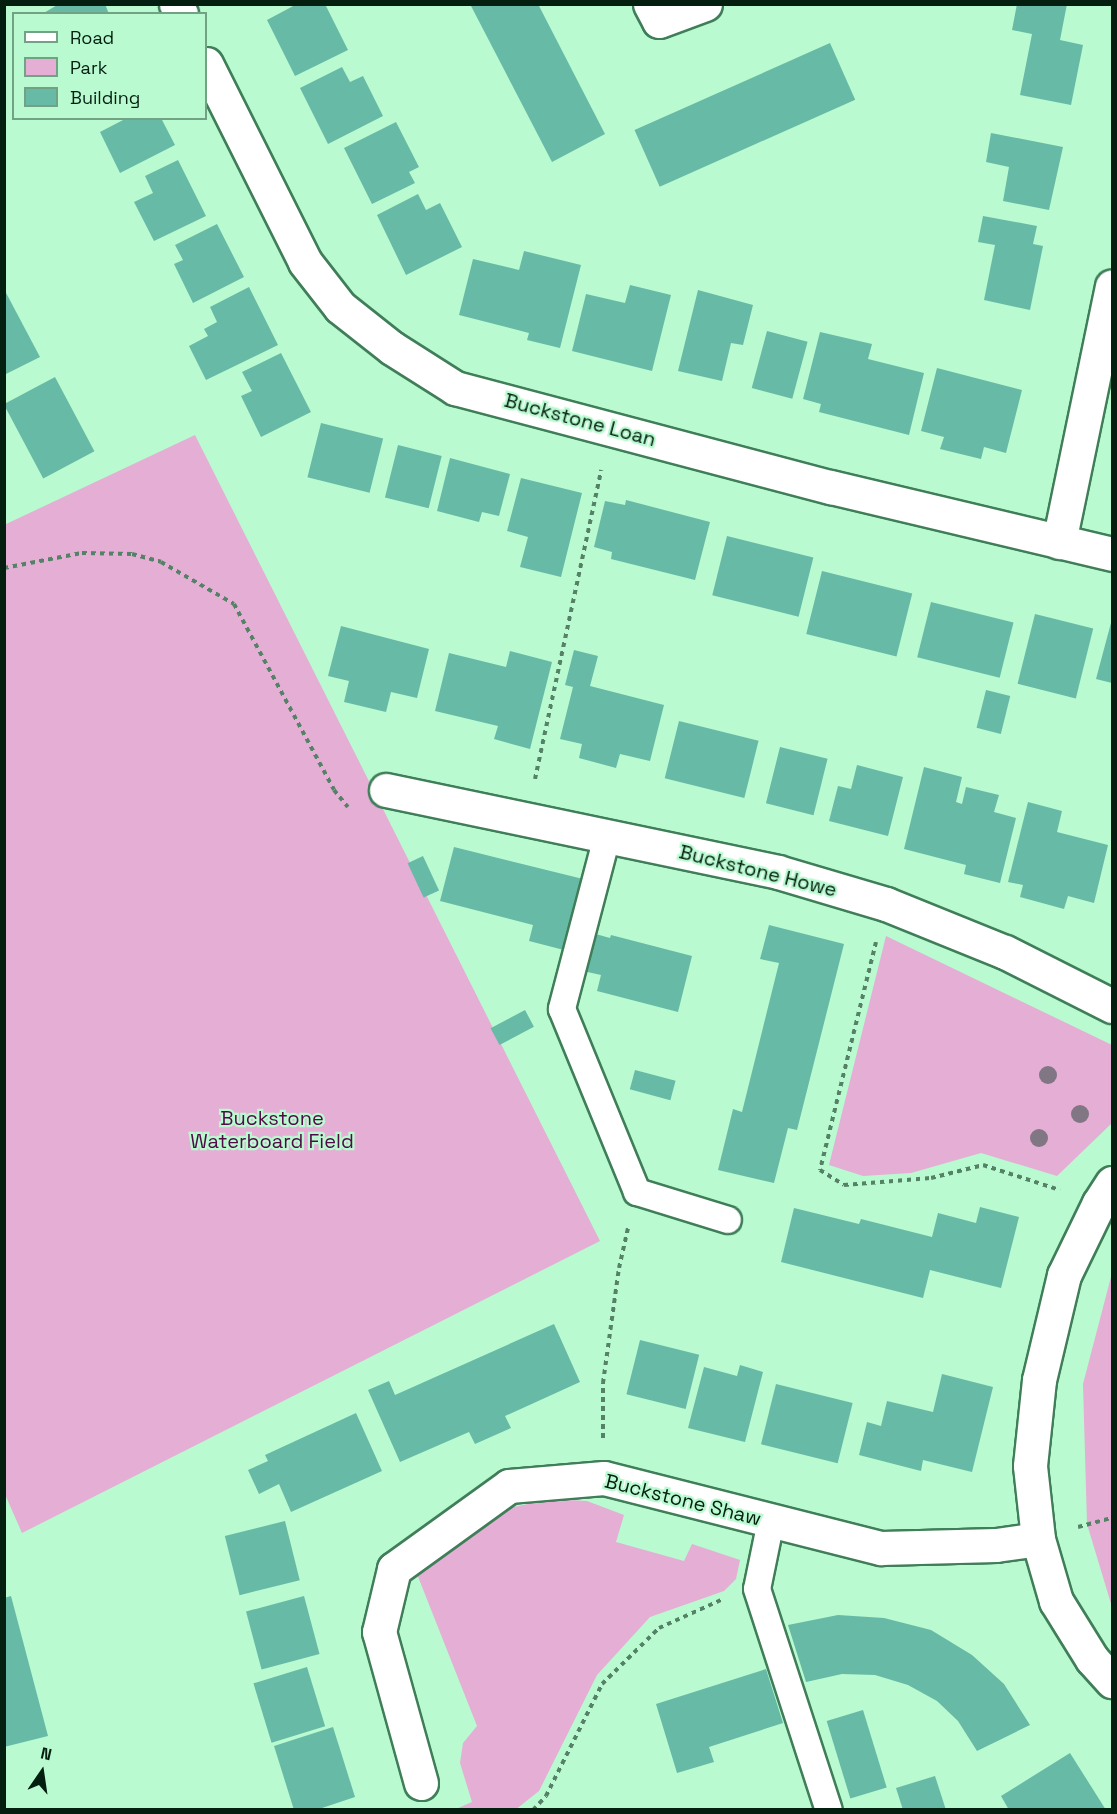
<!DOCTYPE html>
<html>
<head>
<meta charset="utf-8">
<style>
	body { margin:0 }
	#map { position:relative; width:1117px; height:1814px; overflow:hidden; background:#b9fad0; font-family:"Space Grotesk",sans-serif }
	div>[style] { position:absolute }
	.green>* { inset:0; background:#e4aed5 }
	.building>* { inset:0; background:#67baa6; transform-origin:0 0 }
	.path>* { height:4px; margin-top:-2px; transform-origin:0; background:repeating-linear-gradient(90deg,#558166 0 4.5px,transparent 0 9px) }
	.roads { filter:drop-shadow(2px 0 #407e59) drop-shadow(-2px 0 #407e59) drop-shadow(0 2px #407e59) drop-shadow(0 -2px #407e59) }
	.service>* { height:26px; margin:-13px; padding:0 13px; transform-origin:13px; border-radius:13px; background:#fff }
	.minor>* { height:33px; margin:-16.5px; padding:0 16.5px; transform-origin:16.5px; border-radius:16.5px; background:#fff }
	.trees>* { width:18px; height:18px; margin:-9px; border-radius:50%; background:#807684 }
	span { translate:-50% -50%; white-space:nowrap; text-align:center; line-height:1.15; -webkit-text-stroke:4.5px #b9fad0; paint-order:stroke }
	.street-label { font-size:20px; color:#041e10 }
	.park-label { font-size:20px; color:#510a45 }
	.frame { position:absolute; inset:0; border:6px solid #041e10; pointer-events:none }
	.legend { position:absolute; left:12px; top:12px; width:195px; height:108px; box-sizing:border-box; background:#b9fad0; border:2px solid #71a283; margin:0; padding:8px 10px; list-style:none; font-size:18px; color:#041e10 }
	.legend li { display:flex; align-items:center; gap:12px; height:30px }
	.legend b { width:30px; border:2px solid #71a283 }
	.north { position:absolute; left:12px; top:1742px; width:60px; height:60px; -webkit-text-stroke:4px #b9fad0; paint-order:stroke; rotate:13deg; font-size:16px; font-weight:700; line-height:24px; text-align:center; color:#041e10 }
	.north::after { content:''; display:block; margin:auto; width:21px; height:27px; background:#041e10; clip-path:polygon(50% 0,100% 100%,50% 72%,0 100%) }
</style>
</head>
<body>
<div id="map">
	<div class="green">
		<i style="clip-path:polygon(195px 435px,600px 1241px,22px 1533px,4px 1492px,4px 525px)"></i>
		<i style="clip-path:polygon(886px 936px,1112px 1045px,1112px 1123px,1057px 1176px,981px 1153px,911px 1173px,863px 1176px,829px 1165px)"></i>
		<i style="clip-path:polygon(1112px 1273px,1112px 1607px,1087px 1524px,1083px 1384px)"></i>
		<i style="clip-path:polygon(551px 1499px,587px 1501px,624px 1515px,616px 1542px,684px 1561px,692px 1544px,740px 1560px,736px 1579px,724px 1591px,650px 1617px,597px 1675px,539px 1791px,515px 1810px,456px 1809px,472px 1802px,460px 1763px,463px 1743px,477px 1726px,415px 1569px,509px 1508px)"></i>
	</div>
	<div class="building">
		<i style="clip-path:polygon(59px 4px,105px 4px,109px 14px,42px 14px)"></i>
		<i style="clip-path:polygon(297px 4px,325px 4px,348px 50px,295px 76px,267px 20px)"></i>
		<i style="clip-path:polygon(470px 4px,538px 4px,605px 134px,552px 162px)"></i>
		<i style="clip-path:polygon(1017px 4px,1067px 4px,1060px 40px,1083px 45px,1071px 105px,1020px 95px,1032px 34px,1012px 30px)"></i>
		<i style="left:830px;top:43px;width:62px;height:214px;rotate:66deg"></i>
		<i style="clip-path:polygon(342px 67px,350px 82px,363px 76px,383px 116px,328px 144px,300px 88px)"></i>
		<i style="clip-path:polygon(127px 118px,161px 118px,175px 145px,120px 173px,100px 132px)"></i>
		<i style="clip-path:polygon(396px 122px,419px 167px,409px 172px,415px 183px,372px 204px,344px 148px)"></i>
		<i style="clip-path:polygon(991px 133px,1063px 147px,1049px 210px,1003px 201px,1009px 167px,986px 162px)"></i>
		<i style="clip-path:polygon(178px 160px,206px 216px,154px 241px,134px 202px,153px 193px,145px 176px)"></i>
		<i style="clip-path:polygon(418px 194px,426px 210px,440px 203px,462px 247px,406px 275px,377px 215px)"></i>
		<i style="clip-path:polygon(983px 216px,1037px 226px,1033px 244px,1043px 246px,1030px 310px,984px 300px,995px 245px,978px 242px)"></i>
		<i style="clip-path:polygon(217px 224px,244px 277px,193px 303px,174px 264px,183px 260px,175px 245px)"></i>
		<i style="clip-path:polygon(524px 251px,581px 265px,560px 348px,527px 340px,529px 333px,459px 315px,473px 259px,519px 270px)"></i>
		<i style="clip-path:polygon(630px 285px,671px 295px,652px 371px,572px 351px,586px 294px,625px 303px)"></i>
		<i style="clip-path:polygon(249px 287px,278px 345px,206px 380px,189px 346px,208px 336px,204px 329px,217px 322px,210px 307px)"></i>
		<i style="clip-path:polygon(4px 289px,40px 357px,4px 375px)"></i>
		<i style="clip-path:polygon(698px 290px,753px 305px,743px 345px,731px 343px,722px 381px,678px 371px)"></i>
		<i style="left:767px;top:331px;width:42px;height:59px;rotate:15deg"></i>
		<i style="clip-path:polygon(820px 332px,872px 344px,868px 359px,924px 373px,909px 435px,819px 412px,821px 404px,803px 399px)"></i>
		<i style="clip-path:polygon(281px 353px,311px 412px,261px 437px,241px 396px,252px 391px,242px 372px)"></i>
		<i style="clip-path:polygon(937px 368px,1022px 390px,1006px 453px,984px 447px,981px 459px,940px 449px,944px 437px,921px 431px)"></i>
		<i style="left:55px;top:377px;width:84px;height:58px;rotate:62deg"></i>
		<i style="left:321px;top:423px;width:64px;height:56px;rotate:14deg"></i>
		<i style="left:398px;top:445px;width:45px;height:54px;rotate:14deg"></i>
		<i style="clip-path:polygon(450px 458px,510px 474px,499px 516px,482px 512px,479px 522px,437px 511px)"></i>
		<i style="clip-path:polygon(521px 478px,582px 493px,561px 577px,520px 567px,528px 537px,507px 531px)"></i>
		<i style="clip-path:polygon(626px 500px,710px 522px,695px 580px,611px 559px,612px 552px,594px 547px,605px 501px,625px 505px)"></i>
		<i style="left:727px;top:536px;width:89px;height:61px;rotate:14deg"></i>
		<i style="left:822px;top:571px;width:93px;height:65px;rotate:14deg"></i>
		<i style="left:931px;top:602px;width:85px;height:57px;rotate:14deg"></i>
		<i style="left:1035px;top:614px;width:60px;height:72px;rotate:14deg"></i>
		<i style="clip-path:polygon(1112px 619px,1112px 683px,1096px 679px)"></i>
		<i style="clip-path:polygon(341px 626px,429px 649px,417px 698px,391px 692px,386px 712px,344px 702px,349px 681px,328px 676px)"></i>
		<i style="clip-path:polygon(574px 650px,598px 656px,590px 686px,664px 705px,650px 761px,620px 754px,616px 768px,579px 758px,582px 744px,560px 739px,573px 687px,565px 685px)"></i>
		<i style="clip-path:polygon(510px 651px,552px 662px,530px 749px,494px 739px,498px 726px,435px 711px,449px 653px,506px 667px)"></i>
		<i style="left:986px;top:690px;width:25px;height:39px;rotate:14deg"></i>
		<i style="left:679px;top:721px;width:82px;height:59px;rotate:14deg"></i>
		<i style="left:780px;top:747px;width:49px;height:58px;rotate:14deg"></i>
		<i style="clip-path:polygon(857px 765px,903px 777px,888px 836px,829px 821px,838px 786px,851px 789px)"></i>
		<i style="clip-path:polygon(924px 767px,962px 777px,956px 802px,962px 804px,966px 787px,999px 795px,994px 812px,1016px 818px,1000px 883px,964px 874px,966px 865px,904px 849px)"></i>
		<i style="clip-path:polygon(1028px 802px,1062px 811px,1057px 832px,1108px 845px,1094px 903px,1068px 896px,1064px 909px,1020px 897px,1023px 885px,1008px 882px)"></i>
		<i style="clip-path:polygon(454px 847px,583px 879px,564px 950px,529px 941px,533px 925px,440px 901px)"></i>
		<i style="left:423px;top:856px;width:38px;height:17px;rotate:65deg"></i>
		<i style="clip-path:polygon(769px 925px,844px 944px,797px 1130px,788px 1128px,774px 1183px,718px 1170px,733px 1109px,742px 1112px,779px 963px,760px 959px)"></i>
		<i style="clip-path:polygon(592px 933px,610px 938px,611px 935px,692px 956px,678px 1012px,597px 991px,601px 975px,583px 971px)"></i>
		<i style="left:525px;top:1010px;width:19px;height:39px;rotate:62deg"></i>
		<i style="left:635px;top:1070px;width:42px;height:20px;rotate:15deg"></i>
		<i style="clip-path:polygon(980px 1207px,1019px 1217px,1001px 1288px,930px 1270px,923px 1298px,781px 1262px,794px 1208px,859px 1224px,861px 1219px,932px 1237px,938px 1213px,976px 1223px)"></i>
		<i style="clip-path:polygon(554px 1324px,580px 1382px,505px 1416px,511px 1428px,475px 1444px,469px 1432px,400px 1462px,368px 1390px,389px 1381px,395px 1395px)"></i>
		<i style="left:640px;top:1340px;width:61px;height:56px;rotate:14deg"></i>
		<i style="clip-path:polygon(740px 1365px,763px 1372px,745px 1442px,688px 1428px,704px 1367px,737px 1376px)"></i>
		<i style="clip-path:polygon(942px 1374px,993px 1387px,972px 1472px,923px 1460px,921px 1471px,859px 1455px,867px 1422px,881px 1426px,887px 1401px,933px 1412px)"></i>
		<i style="left:776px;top:1384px;width:79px;height:62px;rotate:14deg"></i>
		<i style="clip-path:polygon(356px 1413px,382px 1471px,291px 1512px,279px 1484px,259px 1494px,248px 1470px,268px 1461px,265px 1455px)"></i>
		<i style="left:285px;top:1521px;width:61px;height:62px;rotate:76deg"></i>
		<i style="clip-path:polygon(11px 1596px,48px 1736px,4px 1747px,4px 1598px)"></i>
		<i style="left:304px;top:1596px;width:60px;height:60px;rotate:75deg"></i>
		<i style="clip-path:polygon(838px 1615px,884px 1618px,931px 1630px,972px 1655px,1004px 1684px,1030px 1725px,977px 1751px,958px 1721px,937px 1701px,908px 1685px,875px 1675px,842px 1674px,806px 1682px,788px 1625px)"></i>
		<i style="left:307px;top:1667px;width:62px;height:56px;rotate:73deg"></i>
		<i style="clip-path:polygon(766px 1669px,783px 1723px,709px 1747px,714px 1762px,677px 1773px,656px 1704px)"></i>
		<i style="left:863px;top:1710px;width:81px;height:38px;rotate:73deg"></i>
		<i style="clip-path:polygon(333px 1727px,355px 1797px,316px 1810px,294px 1810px,274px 1746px)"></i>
		<i style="clip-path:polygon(1070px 1753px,1106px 1810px,1009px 1810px,1001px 1796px)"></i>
		<i style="clip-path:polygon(935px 1776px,946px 1810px,903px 1810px,896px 1788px)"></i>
	</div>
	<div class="path">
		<i style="left:4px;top:568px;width:79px;rotate:-10.9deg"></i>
		<i style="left:82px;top:553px;width:50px;rotate:1.1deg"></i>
		<i style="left:132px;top:554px;width:30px;rotate:15deg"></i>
		<i style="left:161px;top:562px;width:84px;rotate:29.9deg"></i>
		<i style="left:234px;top:604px;width:211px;rotate:61.7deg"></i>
		<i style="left:334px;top:790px;width:22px;rotate:51deg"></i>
		<i style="left:535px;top:779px;width:316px;rotate:-77.9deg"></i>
		<i style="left:876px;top:942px;width:235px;rotate:103.8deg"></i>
		<i style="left:820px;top:1170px;width:28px;rotate:32deg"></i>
		<i style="left:844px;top:1185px;width:87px;rotate:-4.6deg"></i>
		<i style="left:931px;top:1178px;width:54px;rotate:-14deg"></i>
		<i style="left:983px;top:1165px;width:81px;rotate:18deg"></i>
		<i style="left:603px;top:1438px;width:55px;rotate:-90deg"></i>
		<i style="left:603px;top:1383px;width:116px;rotate:-82.1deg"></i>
		<i style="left:619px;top:1268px;width:41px;rotate:-77.3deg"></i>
		<i style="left:1078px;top:1527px;width:35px;rotate:-15deg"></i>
		<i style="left:533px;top:1810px;width:19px;rotate:-47deg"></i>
		<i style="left:546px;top:1796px;width:125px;rotate:-63.4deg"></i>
		<i style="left:602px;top:1684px;width:80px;rotate:-44.5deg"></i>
		<i style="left:659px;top:1628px;width:68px;rotate:-24.3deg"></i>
	</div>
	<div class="roads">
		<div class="service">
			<i style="left:607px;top:837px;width:178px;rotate:104.7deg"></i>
			<i style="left:562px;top:1009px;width:198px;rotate:67.7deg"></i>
			<i style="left:637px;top:1192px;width:95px;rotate:17.1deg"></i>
			<i style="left:771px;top:1521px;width:69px;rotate:101.6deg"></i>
			<i style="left:757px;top:1589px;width:232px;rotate:72deg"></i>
		</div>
		<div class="minor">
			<i style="left:176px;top:4px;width:11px;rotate:63deg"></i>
			<i style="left:650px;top:4px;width:19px;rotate:62deg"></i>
			<i style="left:659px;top:21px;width:49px;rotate:-20.3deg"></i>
			<i style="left:206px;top:64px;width:221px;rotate:63.4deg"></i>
			<i style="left:305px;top:262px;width:57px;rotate:52.1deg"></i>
			<i style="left:340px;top:307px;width:66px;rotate:38.3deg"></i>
			<i style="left:392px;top:348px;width:75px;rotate:32.4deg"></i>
			<i style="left:455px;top:388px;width:389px;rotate:14.8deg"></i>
			<i style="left:831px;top:487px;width:289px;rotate:13.4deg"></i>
			<i style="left:1059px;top:542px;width:261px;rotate:-78.3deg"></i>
			<i style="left:386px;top:790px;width:400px;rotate:11.8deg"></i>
			<i style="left:778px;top:872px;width:113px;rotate:16.5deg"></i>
			<i style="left:886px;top:904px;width:128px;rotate:22deg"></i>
			<i style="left:1005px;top:952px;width:120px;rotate:26.8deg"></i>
			<i style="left:1112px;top:1183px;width:24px;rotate:123deg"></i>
			<i style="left:1099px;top:1203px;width:80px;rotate:115.9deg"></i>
			<i style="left:1064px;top:1275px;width:108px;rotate:103.4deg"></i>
			<i style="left:1039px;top:1380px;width:86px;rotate:96deg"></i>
			<i style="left:1030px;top:1466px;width:73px;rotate:83.7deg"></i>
			<i style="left:1038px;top:1539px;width:65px;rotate:73.8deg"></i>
			<i style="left:1056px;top:1601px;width:68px;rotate:58.2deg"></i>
			<i style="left:1092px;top:1659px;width:30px;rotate:48deg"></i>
			<i style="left:421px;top:1783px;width:157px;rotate:-105.5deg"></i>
			<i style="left:379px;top:1632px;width:65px;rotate:-76.6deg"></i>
			<i style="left:394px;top:1569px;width:142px;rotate:-35.8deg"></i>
			<i style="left:509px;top:1486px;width:95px;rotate:-4.8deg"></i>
			<i style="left:604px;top:1478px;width:286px;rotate:14.2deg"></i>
			<i style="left:881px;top:1548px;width:115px;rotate:-1.5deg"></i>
			<i style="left:996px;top:1545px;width:42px;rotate:-8.1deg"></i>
		</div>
	</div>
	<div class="trees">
		<i style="left:1048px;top:1075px"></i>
		<i style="left:1080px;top:1114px"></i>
		<i style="left:1039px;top:1138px"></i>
	</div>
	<div class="street-label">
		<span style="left:580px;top:420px;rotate:15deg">Buckstone Loan</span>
		<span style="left:758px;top:871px;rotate:14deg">Buckstone Howe</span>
		<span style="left:683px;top:1500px;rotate:14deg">Buckstone Shaw</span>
	</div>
	<div class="park-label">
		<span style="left:272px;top:1130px">Buckstone<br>Waterboard Field</span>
	</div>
	<div class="frame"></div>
	<ul class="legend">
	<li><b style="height:8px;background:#fff"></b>Road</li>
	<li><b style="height:16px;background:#e4aed5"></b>Park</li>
	<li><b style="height:16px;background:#67baa6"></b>Building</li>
	</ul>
	<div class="north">N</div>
</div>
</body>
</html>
